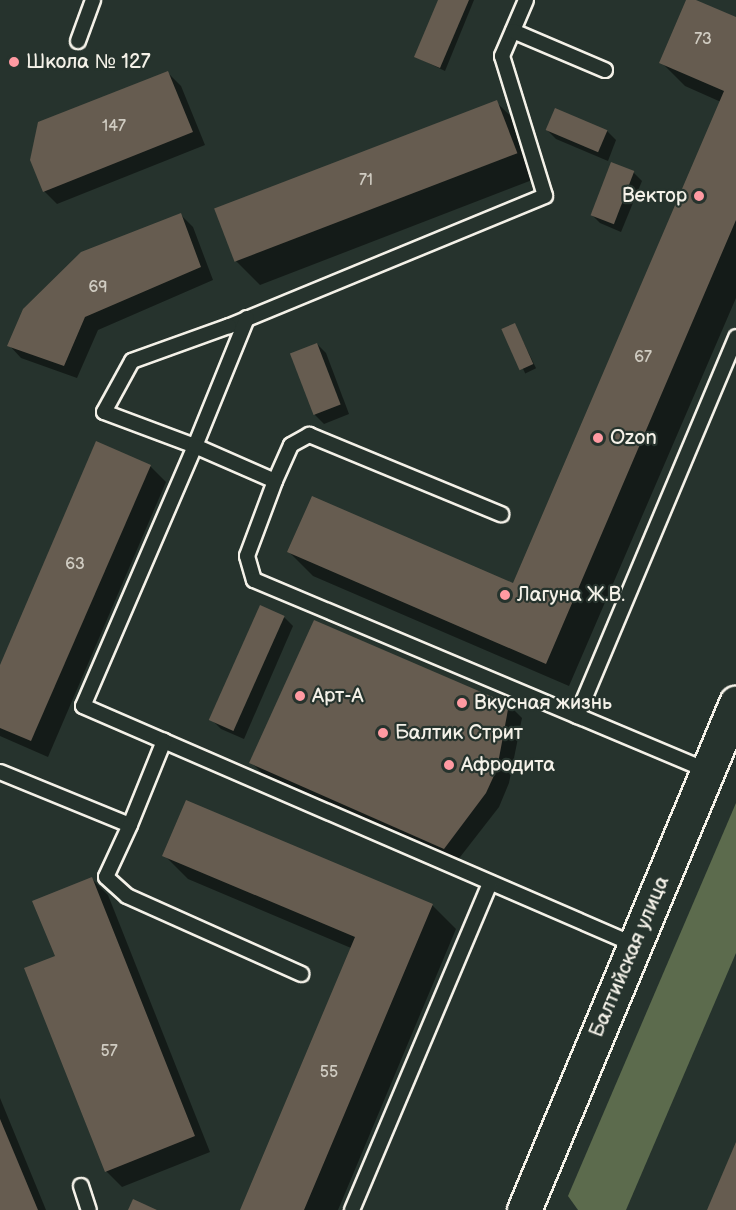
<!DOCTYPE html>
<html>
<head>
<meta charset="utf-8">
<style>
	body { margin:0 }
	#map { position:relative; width:736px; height:1210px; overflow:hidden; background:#26332d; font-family:"Balsamiq Sans",sans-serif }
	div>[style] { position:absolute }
	.green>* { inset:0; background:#5c6b4d }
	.shadow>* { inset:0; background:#0007; transform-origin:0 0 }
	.building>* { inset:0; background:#665c50; transform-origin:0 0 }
	.roads { filter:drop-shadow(2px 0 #f4f1e8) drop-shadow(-2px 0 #f4f1e8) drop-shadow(0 2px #f4f1e8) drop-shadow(0 -2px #f4f1e8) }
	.lane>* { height:14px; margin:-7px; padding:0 7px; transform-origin:7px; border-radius:7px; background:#26332d }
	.secondary>* { height:33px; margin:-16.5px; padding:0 16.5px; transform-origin:16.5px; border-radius:16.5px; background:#26332d }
	.dots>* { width:16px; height:16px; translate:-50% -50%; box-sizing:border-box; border:3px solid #26332d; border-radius:50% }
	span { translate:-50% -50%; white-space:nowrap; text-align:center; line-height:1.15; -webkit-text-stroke:4.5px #26332d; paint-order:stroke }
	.number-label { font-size:16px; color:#d0ccc2 }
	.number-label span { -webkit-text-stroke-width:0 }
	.poi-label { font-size:20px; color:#f4f1e8 }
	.left { translate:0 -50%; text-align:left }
	.right { translate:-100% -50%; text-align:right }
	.street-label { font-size:20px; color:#f4f1e8 }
</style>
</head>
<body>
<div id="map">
	<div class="green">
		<i style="clip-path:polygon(736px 803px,736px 953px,626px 1210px,578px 1210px,568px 1196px)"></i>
	</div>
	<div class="shadow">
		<i style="clip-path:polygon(440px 0,474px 0,445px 71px,416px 57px)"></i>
		<i style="clip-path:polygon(688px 0,736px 19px,736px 298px,569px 686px,313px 576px,289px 552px,514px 585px,721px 102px,685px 86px,661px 62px)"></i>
		<i style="clip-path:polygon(168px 73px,181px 86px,205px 145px,57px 204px,44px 191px)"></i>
		<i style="clip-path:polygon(496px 102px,520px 125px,540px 177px,260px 285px,236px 261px)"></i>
		<i style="clip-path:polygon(547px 130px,607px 131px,616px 140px,608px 161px,556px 139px)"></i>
		<i style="clip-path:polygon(633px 172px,642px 181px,621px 232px,600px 223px,591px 214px)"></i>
		<i style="clip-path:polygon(180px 214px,193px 227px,213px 280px,98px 330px,77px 378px,21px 358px,9px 345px)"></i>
		<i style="left:515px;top:325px;width:48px;height:12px;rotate:64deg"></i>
		<i style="clip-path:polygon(317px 344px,326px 353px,349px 414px,324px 424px,315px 415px)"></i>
		<i style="clip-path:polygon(150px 466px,166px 482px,48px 757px,0 736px,0 669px)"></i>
		<i style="clip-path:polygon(261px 607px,285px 618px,293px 626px,244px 739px,221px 729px,212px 720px)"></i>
		<i style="clip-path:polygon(509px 705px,522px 718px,509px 783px,499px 807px,457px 861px,264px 775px,251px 762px)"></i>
		<i style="clip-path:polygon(164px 855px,432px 905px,456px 929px,338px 1210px,241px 1210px,351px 948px,188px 879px)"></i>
		<i style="clip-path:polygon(92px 879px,108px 895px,210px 1152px,122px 1187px,106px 1171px,57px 957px)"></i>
		<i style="clip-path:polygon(0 1098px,46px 1210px,0 1210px)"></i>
	</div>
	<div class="building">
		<i style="clip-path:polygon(438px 0,469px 0,440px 68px,414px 57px)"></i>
		<i style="clip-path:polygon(686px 0,696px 0,736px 17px,736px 220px,546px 664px,287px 552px,312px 496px,513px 583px,724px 91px,659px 63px)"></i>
		<i style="clip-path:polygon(168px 71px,193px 132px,43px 192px,30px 160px,38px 122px)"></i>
		<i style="left:497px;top:100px;width:57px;height:303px;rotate:69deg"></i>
		<i style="left:555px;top:108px;width:57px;height:24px;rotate:23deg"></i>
		<i style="left:611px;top:162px;width:25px;height:57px;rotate:21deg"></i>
		<i style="clip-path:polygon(181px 213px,201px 267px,85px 317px,64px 366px,7px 346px,23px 309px,81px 252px)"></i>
		<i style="left:515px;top:323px;width:45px;height:15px;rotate:66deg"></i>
		<i style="left:317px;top:343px;width:66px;height:29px;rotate:69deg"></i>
		<i style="clip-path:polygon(96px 441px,151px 465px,31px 741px,0 728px,0 665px)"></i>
		<i style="left:260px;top:605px;width:27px;height:126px;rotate:24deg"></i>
		<i style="clip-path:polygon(314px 620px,509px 704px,497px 769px,486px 793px,444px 849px,249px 763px)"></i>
		<i style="clip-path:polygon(186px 800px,433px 904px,304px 1210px,240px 1210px,355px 937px,162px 856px)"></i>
		<i style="clip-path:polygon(92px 877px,195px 1136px,105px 1172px,24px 968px,55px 956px,32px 901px)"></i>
		<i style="clip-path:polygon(0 1119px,38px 1210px,0 1210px)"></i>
		<i style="clip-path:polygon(736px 1142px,736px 1210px,707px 1210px)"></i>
		<i style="clip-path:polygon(133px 1199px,157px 1210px,128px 1210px)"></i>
	</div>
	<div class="roads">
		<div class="lane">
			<i style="left:526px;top:0;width:61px;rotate:113.2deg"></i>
			<i style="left:502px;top:56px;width:146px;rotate:72.9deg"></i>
			<i style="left:545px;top:196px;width:342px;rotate:157.6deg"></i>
			<i style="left:229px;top:326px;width:103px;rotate:160.2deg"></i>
			<i style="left:132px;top:361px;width:58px;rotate:118.8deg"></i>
			<i style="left:104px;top:412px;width:97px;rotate:20.5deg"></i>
			<i style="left:195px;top:446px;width:283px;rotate:113.3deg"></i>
			<i style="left:83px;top:706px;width:602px;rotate:23.41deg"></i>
			<i style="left:513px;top:31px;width:100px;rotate:23deg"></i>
			<i style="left:78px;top:41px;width:44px;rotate:-69.9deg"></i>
			<i style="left:247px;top:318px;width:138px;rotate:112.1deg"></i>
			<i style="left:195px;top:446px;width:87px;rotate:23.6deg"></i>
			<i style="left:275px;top:481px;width:39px;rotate:-66deg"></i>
			<i style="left:291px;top:445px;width:21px;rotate:-29deg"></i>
			<i style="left:309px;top:435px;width:208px;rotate:22.4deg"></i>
			<i style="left:275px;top:481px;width:80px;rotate:110.5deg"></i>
			<i style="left:247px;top:556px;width:25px;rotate:74deg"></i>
			<i style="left:254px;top:580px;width:491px;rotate:22.8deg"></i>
			<i style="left:577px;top:716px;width:411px;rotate:-67.2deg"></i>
			<i style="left:0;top:772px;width:140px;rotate:22.2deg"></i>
			<i style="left:130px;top:825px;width:91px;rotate:-68deg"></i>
			<i style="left:130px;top:825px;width:57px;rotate:114.8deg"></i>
			<i style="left:106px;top:877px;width:28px;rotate:42deg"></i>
			<i style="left:127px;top:896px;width:191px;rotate:24.1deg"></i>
			<i style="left:81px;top:1186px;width:25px;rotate:72deg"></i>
			<i style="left:352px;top:1210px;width:355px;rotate:-67.1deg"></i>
		</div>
		<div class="secondary">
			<i style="left:524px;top:1210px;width:550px;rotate:-67.31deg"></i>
		</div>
	</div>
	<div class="dots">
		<i style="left:14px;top:62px;background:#ff9aa2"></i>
		<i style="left:699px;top:196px;background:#ff9aa2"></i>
		<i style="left:598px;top:438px;background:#ff9aa2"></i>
		<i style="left:505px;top:595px;background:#ff9aa2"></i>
		<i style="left:300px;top:696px;background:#ff9aa2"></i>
		<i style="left:462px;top:703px;background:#ff9aa2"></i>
		<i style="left:383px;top:733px;background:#ff9aa2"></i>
		<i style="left:449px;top:765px;background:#ff9aa2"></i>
	</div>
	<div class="number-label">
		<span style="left:703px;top:40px">73</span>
		<span style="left:114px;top:127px">147</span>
		<span style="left:366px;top:181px">71</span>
		<span style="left:98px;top:288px">69</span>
		<span style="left:643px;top:358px">67</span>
		<span style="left:75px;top:565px">63</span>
		<span style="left:109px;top:1052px">57</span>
		<span style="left:329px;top:1073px">55</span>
	</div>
	<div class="poi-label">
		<span class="left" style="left:26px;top:62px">Школа № 127</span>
		<span class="right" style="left:687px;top:196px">Вектор</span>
		<span class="left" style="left:610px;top:438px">Ozon</span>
		<span class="left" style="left:517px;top:595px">Лагуна Ж.В.</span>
		<span class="left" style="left:312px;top:696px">Арт-А</span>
		<span class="left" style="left:474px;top:703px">Вкусная жизнь</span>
		<span class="left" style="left:395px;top:733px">Балтик Стрит</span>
		<span class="left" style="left:461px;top:765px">Афродита</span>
	</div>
	<div class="street-label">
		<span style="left:630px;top:957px;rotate:-67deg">Балтийская улица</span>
	</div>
</div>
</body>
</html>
